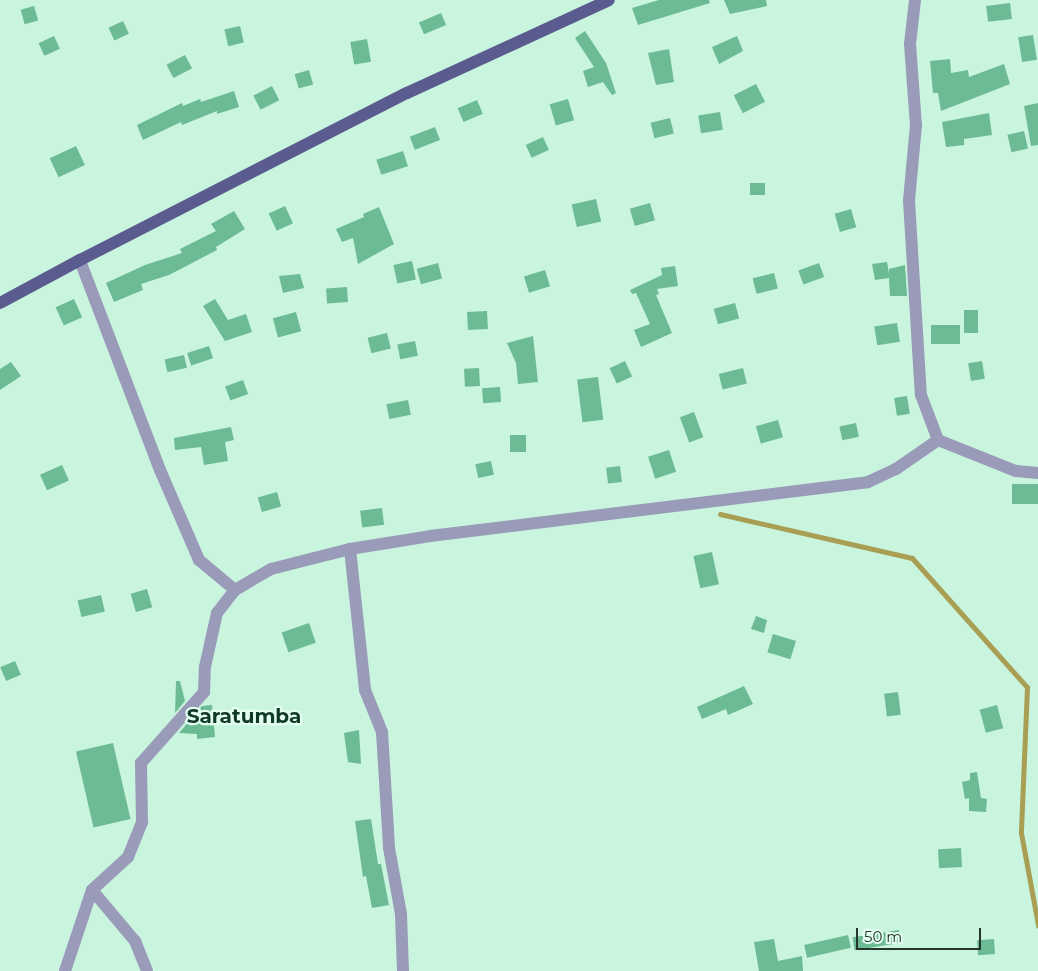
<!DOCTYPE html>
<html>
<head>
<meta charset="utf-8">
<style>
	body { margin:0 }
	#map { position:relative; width:1038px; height:971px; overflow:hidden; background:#c9f4dd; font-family:Montserrat,sans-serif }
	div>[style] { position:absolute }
	.stream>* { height:5px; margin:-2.5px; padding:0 2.5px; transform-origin:2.5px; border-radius:2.5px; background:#a89f54 }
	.building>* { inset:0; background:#6cbb95; transform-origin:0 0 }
	.street>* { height:12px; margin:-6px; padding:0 6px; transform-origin:6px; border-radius:6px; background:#999bb9 }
	.primary>* { height:12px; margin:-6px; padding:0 6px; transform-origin:6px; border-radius:6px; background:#5a5b8f }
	span { translate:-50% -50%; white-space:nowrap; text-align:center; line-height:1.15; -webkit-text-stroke:4.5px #e3fdef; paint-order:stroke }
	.quarter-label { font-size:20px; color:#113928; font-weight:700 }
	.scale { position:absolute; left:856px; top:928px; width:125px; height:22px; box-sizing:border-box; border:2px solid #24352d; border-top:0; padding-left:6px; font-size:15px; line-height:18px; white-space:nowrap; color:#24352d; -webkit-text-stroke:4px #e3fdef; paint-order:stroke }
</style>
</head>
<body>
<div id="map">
	<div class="stream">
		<i style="left:720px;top:514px;width:197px;rotate:12.9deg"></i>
		<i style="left:912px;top:558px;width:173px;rotate:48.3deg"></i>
		<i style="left:1027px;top:687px;width:146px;rotate:92.4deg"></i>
		<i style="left:1021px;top:833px;width:94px;rotate:79.5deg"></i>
	</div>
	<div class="building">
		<i style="clip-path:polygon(659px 0,709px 0,710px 3px,638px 25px,632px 8px)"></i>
		<i style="clip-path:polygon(724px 0,766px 0,767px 6px,730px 14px)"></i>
		<i style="left:1010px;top:3px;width:16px;height:24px;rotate:83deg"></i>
		<i style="left:34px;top:6px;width:15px;height:14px;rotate:74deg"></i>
		<i style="left:441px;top:13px;width:13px;height:24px;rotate:67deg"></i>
		<i style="left:123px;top:21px;width:14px;height:16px;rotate:65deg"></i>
		<i style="left:240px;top:26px;width:17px;height:16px;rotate:77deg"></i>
		<i style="clip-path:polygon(585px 31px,606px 63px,616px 93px,612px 95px,603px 82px,588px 87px,583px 71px,594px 67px,575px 38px)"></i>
		<i style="left:1033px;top:35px;width:25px;height:15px;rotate:81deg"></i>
		<i style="left:54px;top:36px;width:14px;height:17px;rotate:65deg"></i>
		<i style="clip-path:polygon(737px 36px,743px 51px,719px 64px,712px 47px)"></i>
		<i style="left:367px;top:39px;width:23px;height:17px;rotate:80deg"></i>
		<i style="clip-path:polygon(669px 49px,674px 82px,656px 85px,648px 53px)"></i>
		<i style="left:185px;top:55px;width:15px;height:21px;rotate:62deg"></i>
		<i style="clip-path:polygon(950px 59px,951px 73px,968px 70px,969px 77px,1004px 64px,1010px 84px,941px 111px,938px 93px,933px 93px,930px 61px)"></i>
		<i style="left:309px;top:70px;width:15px;height:15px;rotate:74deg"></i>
		<i style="left:756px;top:84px;width:20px;height:25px;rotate:63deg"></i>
		<i style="left:272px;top:86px;width:16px;height:21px;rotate:63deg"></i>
		<i style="clip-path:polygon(234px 91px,239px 107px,217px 114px,217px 111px,182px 125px,181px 122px,143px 140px,137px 125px,182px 103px,183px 106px,200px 99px,201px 102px)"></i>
		<i style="left:568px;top:99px;width:22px;height:19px;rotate:74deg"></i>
		<i style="left:477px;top:100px;width:15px;height:21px;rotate:67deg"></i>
		<i style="clip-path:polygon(1038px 103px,1038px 145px,1031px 146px,1024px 106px)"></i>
		<i style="left:720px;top:112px;width:18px;height:22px;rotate:81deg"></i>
		<i style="clip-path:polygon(989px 113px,992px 135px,964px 139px,964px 145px,946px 147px,942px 122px)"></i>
		<i style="left:670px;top:118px;width:16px;height:20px;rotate:76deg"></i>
		<i style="left:435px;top:127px;width:14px;height:27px;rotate:69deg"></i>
		<i style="left:1024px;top:131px;width:18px;height:17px;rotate:77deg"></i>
		<i style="left:543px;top:137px;width:14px;height:19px;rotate:65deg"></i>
		<i style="left:76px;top:146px;width:21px;height:29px;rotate:65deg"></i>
		<i style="left:403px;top:151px;width:16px;height:28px;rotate:72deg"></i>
		<i style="left:765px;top:183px;width:12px;height:15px;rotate:90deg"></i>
		<i style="left:596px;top:199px;width:23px;height:25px;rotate:77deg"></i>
		<i style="left:650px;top:203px;width:18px;height:21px;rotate:74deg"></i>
		<i style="left:285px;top:206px;width:19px;height:18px;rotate:65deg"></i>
		<i style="clip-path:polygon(379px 207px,394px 244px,358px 264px,353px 238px,342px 242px,336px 229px,364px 217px,363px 214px)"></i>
		<i style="left:851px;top:209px;width:19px;height:17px;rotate:74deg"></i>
		<i style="clip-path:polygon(234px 211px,245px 229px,216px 247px,217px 250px,169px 275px,141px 284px,143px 290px,114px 302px,106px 283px,145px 265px,182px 253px,180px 249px,216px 231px,211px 224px)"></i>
		<i style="left:412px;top:261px;width:19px;height:19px;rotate:78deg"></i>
		<i style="clip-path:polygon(887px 262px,889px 274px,889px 269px,905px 265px,907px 296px,890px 296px,889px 278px,875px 280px,872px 264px)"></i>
		<i style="left:438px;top:263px;width:16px;height:22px;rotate:75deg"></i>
		<i style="left:819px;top:263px;width:15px;height:22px;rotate:70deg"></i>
		<i style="clip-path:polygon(675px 266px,678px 286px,657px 289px,659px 294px,656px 295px,672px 333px,641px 347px,634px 330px,650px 324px,636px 293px,632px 294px,630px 290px,662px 275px,661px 268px)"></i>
		<i style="left:545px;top:270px;width:17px;height:22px;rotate:73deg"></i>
		<i style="left:774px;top:273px;width:16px;height:22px;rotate:76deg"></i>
		<i style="clip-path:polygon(300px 274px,304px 288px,283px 293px,279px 276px)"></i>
		<i style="left:347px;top:287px;width:15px;height:21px;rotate:86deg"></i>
		<i style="left:74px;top:299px;width:20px;height:20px;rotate:66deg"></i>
		<i style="clip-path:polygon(215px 299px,228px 320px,246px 314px,252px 332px,225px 341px,203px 306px)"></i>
		<i style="left:735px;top:303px;width:16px;height:22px;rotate:75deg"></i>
		<i style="left:964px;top:310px;width:14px;height:23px"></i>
		<i style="left:487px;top:311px;width:18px;height:20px;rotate:87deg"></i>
		<i style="left:296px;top:312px;width:20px;height:24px;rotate:75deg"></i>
		<i style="left:897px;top:323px;width:19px;height:23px;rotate:81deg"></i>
		<i style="left:931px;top:325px;width:29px;height:19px"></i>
		<i style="left:387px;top:333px;width:16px;height:20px;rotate:76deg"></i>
		<i style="clip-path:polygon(533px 336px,538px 382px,518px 384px,516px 363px,507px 343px)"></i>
		<i style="left:415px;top:341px;width:15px;height:18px;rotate:79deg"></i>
		<i style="left:209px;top:346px;width:13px;height:23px;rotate:72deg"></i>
		<i style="left:184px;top:355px;width:13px;height:20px;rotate:77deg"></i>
		<i style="left:625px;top:361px;width:17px;height:17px;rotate:65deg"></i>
		<i style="left:982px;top:361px;width:18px;height:14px;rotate:81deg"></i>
		<i style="clip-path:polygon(11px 362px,21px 376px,0 390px,0 369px)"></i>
		<i style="left:479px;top:368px;width:18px;height:15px;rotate:87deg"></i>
		<i style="left:743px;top:368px;width:16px;height:25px;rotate:76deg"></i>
		<i style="left:598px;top:377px;width:43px;height:21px;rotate:83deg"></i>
		<i style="left:243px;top:380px;width:15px;height:19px;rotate:70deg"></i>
		<i style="left:500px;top:387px;width:15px;height:18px;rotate:86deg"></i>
		<i style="left:907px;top:396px;width:18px;height:13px;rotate:81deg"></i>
		<i style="left:408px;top:400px;width:15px;height:22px;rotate:79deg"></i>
		<i style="left:694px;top:412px;width:27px;height:15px;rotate:70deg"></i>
		<i style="left:778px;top:420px;width:18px;height:23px;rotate:74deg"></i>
		<i style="left:856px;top:423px;width:14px;height:17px;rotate:78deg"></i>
		<i style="clip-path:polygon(231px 427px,234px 440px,225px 442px,228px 461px,204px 465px,201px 447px,175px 450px,174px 438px)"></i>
		<i style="left:510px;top:435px;width:16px;height:17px"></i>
		<i style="left:669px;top:450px;width:23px;height:22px;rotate:72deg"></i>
		<i style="left:491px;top:461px;width:14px;height:16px;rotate:78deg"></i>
		<i style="left:62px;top:465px;width:17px;height:24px;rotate:66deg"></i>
		<i style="left:620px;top:466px;width:16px;height:14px;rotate:83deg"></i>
		<i style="left:1038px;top:484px;width:20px;height:26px;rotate:90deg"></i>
		<i style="left:277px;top:492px;width:15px;height:20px;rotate:74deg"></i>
		<i style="left:382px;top:508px;width:17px;height:22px;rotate:83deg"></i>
		<i style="left:712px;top:552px;width:33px;height:19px;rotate:78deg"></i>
		<i style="left:147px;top:589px;width:19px;height:17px;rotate:74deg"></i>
		<i style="left:101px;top:595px;width:17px;height:24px;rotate:77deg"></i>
		<i style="clip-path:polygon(756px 616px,767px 620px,764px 633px,751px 629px)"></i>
		<i style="left:309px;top:623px;width:21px;height:29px;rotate:71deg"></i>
		<i style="left:773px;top:634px;width:24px;height:19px;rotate:17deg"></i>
		<i style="left:15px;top:661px;width:15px;height:16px;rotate:67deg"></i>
		<i style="clip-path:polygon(176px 681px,180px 681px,185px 701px,175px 713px)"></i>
		<i style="clip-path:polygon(744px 686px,753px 704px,728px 715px,726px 709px,702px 719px,697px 707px)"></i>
		<i style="left:898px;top:692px;width:23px;height:14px;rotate:83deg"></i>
		<i style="clip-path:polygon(212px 705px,215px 737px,197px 739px,197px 734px,179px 733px,202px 706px)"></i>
		<i style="left:997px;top:705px;width:24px;height:18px;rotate:75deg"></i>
		<i style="clip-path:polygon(359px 730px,361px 764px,348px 762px,344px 733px)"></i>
		<i style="left:113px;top:743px;width:78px;height:38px;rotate:77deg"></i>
		<i style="clip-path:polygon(977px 772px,981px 798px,987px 799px,986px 812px,969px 811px,969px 798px,965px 799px,962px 782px,970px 780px,970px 773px)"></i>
		<i style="clip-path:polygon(371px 819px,378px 864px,381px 864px,389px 905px,372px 908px,366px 876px,363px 877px,355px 821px)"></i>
		<i style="left:961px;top:848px;width:19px;height:23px;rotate:87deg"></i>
		<i style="left:899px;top:930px;width:13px;height:47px;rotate:81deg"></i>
		<i style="left:848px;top:935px;width:13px;height:45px;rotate:77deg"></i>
		<i style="clip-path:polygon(774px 939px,778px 961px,802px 956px,803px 971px,759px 971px,754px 942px)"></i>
		<i style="left:994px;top:939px;width:15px;height:17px;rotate:86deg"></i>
	</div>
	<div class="street">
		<i style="left:915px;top:0;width:44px;rotate:96.5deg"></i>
		<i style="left:910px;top:44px;width:81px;rotate:85.8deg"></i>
		<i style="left:916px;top:125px;width:76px;rotate:95.3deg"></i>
		<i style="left:909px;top:201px;width:194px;rotate:86.5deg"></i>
		<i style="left:921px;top:395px;width:48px;rotate:69.3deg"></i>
		<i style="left:938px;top:440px;width:84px;rotate:21.7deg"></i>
		<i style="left:1016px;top:471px;width:22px;rotate:5deg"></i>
		<i style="left:350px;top:549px;width:142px;rotate:83.9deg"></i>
		<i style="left:365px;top:690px;width:45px;rotate:68deg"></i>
		<i style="left:382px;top:732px;width:116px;rotate:86.5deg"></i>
		<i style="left:389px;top:848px;width:67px;rotate:79.7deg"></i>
		<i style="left:401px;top:914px;width:57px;rotate:88deg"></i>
		<i style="left:235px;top:590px;width:42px;rotate:-30.3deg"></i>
		<i style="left:271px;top:569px;width:81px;rotate:-14.2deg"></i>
		<i style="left:350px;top:549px;width:81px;rotate:-9.2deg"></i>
		<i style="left:430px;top:536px;width:441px;rotate:-7deg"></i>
		<i style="left:868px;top:482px;width:31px;rotate:-25deg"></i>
		<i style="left:896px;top:469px;width:51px;rotate:-34.6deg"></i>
		<i style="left:92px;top:890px;width:67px;rotate:49.9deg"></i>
		<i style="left:135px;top:941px;width:32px;rotate:68deg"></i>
		<i style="left:65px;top:971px;width:85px;rotate:-71.6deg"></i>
		<i style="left:92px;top:890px;width:49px;rotate:-42.5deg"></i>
		<i style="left:128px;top:857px;width:38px;rotate:-68deg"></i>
		<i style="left:142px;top:822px;width:59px;rotate:-91deg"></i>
		<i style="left:141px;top:763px;width:95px;rotate:-48.4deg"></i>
		<i style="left:204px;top:692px;width:25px;rotate:-88deg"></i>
		<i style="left:205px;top:667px;width:55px;rotate:-77.5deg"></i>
		<i style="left:217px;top:613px;width:29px;rotate:-52deg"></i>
		<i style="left:235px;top:590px;width:47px;rotate:-140.2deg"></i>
		<i style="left:199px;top:560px;width:98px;rotate:-113.4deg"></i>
		<i style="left:160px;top:470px;width:225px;rotate:-110.9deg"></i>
	</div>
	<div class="primary">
		<i style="left:0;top:303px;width:91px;rotate:-28.3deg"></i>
		<i style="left:80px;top:260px;width:367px;rotate:-27.1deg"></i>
		<i style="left:407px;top:93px;width:222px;rotate:-24.7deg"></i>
	</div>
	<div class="quarter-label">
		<span style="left:244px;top:716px">Saratumba</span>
	</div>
	<div class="scale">50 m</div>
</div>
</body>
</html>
